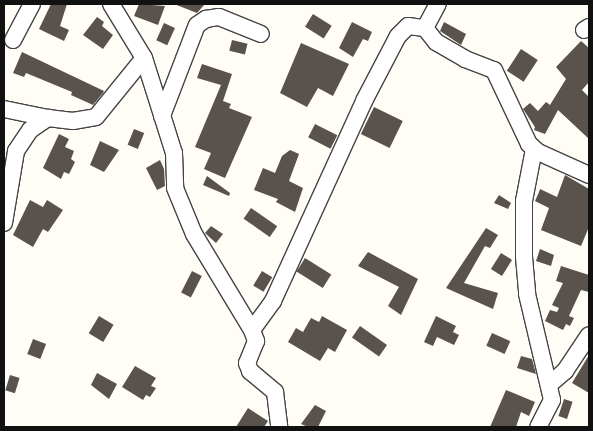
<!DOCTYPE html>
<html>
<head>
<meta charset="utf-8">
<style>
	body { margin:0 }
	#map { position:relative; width:593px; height:431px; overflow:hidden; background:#fffdf5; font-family:Literata,serif }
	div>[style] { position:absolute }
	.building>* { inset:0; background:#5a524d; transform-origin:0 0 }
	.roads { filter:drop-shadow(1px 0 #444) drop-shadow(-1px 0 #444) drop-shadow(0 1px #444) drop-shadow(0 -1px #444) }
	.minor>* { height:16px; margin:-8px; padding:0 8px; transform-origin:8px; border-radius:8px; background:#fff }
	span { translate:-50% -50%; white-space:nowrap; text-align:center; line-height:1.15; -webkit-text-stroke:5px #fff; paint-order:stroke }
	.frame { position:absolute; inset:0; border:5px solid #111; pointer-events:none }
</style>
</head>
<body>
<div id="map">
	<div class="building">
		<i style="clip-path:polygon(51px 4px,67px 4px,60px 26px,69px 30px,64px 41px,39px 29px)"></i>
		<i style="clip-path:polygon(139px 4px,165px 6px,158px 25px,134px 16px)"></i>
		<i style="clip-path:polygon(174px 4px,205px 4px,197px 13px)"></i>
		<i style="left:313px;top:14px;width:22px;height:15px;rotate:32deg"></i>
		<i style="clip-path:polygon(97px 17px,104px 22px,102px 26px,113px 35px,103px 49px,83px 35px)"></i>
		<i style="clip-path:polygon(352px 22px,372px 32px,368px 41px,363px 39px,353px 57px,339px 48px)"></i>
		<i style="clip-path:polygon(444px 22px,466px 34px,461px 45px,440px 31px)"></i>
		<i style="left:164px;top:23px;width:12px;height:19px;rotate:24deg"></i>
		<i style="left:232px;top:40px;width:16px;height:11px;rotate:14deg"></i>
		<i style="clip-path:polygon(581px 41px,589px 48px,589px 82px,582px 90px,589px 97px,589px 139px,558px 110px,545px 134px,534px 130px,535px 127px,523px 109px,530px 103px,538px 111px,546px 102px,550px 105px,566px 79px,556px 67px)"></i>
		<i style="clip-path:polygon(301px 43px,349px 64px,333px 96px,318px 88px,307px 107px,280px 93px)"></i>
		<i style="left:521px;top:49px;width:20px;height:26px;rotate:33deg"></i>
		<i style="clip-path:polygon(22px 52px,104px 91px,103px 93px,93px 105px,71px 95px,72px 92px,26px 73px,24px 77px,13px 73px)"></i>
		<i style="clip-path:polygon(202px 64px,232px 74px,223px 101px,231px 104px,229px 108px,252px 117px,225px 178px,204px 169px,211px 153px,195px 147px,221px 85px,197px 78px)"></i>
		<i style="left:374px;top:107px;width:32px;height:30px;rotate:26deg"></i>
		<i style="left:315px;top:124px;width:25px;height:15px;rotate:27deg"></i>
		<i style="left:134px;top:129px;width:11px;height:17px;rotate:22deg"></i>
		<i style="clip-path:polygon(59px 134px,69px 139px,65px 147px,74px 151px,71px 159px,75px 162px,69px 174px,64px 172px,61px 179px,43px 168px)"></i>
		<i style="clip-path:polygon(100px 141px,119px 150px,104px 172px,90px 165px)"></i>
		<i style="clip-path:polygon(290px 150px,299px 154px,289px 181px,303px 188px,295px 212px,276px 202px,278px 199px,254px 190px,263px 168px,275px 173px,282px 156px)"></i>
		<i style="clip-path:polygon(160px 160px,164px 169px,165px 186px,157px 190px,146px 168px)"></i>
		<i style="clip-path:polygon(565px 175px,589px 189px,589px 227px,581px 246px,541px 230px,549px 208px,535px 201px,539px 192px,540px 189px,557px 197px)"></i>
		<i style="clip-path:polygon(207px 176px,230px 193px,229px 196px,203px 185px)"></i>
		<i style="clip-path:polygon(499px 195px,511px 203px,508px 209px,494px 203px)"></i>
		<i style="clip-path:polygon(30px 200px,43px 207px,47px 200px,63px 210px,48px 232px,43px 229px,33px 247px,13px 235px)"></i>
		<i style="left:251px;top:208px;width:32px;height:13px;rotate:35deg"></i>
		<i style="clip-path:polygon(211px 226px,223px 234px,216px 243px,205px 233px)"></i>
		<i style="clip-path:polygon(486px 228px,498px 235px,490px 248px,485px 246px,464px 283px,498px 293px,493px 309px,446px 288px)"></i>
		<i style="clip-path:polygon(540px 249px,554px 255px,551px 266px,536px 261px)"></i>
		<i style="clip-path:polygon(368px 252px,418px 279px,401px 315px,388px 306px,399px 287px,358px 266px)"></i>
		<i style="left:501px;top:253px;width:13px;height:19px;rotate:32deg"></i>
		<i style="left:305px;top:258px;width:31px;height:16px;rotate:32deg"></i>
		<i style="clip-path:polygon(561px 266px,589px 275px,589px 292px,581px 290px,569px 316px,574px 318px,570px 326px,566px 324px,563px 330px,545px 321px,550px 310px,557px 312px,559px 308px,552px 305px,563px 283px,556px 281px)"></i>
		<i style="left:192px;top:271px;width:11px;height:24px;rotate:27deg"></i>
		<i style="left:262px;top:271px;width:12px;height:17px;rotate:31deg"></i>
		<i style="left:99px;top:316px;width:17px;height:20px;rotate:31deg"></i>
		<i style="clip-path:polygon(322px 316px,347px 330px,335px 352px,328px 348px,320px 361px,288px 342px,296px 328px,303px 332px,311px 318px,319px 322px)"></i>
		<i style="clip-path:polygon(436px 316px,456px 326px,453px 332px,459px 335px,454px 345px,437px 337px,433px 346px,424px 342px)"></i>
		<i style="left:360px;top:326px;width:33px;height:14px;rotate:35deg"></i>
		<i style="left:492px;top:333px;width:20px;height:14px;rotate:24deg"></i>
		<i style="left:33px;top:339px;width:14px;height:16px;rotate:21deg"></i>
		<i style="clip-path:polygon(589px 355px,589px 393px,572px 383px)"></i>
		<i style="clip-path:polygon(521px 356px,532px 359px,536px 374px,517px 368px)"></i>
		<i style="clip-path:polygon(135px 366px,156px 378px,151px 386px,156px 388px,150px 397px,146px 395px,143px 400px,122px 387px)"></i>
		<i style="clip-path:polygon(97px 373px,117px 384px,109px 399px,91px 385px)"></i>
		<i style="left:10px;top:375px;width:10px;height:16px;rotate:17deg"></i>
		<i style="clip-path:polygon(506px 390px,535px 402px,529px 416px,521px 412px,516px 427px,490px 427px)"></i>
		<i style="left:564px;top:399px;width:9px;height:18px;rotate:18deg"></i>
		<i style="clip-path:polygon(315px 405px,326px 411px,318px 427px,308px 427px,301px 424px)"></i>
		<i style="clip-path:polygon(248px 408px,268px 421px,264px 427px,236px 427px)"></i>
	</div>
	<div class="roads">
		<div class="minor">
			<i style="left:111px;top:4px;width:63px;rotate:58.6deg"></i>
			<i style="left:144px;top:58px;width:100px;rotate:72.5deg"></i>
			<i style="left:174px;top:153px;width:35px;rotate:88deg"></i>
			<i style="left:175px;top:188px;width:50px;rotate:67.6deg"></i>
			<i style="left:194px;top:234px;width:112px;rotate:58.9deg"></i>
			<i style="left:252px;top:330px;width:12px;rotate:70deg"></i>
			<i style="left:256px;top:341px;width:24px;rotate:112deg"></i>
			<i style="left:247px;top:363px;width:9px;rotate:69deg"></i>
			<i style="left:250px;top:371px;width:33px;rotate:40deg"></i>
			<i style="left:275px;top:392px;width:35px;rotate:83deg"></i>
			<i style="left:425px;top:28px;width:27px;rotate:-62deg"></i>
			<i style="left:584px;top:30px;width:6px;rotate:-31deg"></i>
			<i style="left:13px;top:40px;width:41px;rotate:-62.2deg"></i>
			<i style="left:4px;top:109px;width:45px;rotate:11.6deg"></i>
			<i style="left:162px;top:116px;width:97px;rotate:-69deg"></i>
			<i style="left:197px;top:25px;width:11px;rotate:-34deg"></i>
			<i style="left:206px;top:19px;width:13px;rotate:-9deg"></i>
			<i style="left:219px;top:17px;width:45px;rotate:22deg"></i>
			<i style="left:534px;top:149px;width:53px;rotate:100.9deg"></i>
			<i style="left:524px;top:201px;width:56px;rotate:90deg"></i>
			<i style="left:524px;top:257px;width:37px;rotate:85deg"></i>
			<i style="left:527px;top:294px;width:109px;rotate:76.7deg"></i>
			<i style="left:552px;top:400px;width:30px;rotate:117deg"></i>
			<i style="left:4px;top:223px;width:73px;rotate:-80.5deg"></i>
			<i style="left:16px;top:151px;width:25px;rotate:-56deg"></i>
			<i style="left:30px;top:130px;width:22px;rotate:-34deg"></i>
			<i style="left:48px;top:118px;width:25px;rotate:7deg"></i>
			<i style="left:73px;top:121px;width:23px;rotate:-10deg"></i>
			<i style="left:96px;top:117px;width:76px;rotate:-50.9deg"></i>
			<i style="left:252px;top:330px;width:36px;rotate:-54deg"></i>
			<i style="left:273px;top:301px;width:220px;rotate:-65.5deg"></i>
			<i style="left:364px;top:101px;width:73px;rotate:-62.4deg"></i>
			<i style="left:398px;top:36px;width:14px;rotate:-45deg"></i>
			<i style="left:408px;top:26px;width:17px;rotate:7deg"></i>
			<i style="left:425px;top:28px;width:18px;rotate:52deg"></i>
			<i style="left:436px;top:42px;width:34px;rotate:30deg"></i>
			<i style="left:465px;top:59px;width:31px;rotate:21deg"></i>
			<i style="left:494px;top:70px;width:82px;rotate:64.7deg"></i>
			<i style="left:529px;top:144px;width:12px;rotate:42deg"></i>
			<i style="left:538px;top:152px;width:56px;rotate:24.3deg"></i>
			<i style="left:550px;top:384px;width:20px;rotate:-41deg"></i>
			<i style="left:565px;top:371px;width:43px;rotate:-56.3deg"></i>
		</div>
	</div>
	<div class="frame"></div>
</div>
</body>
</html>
